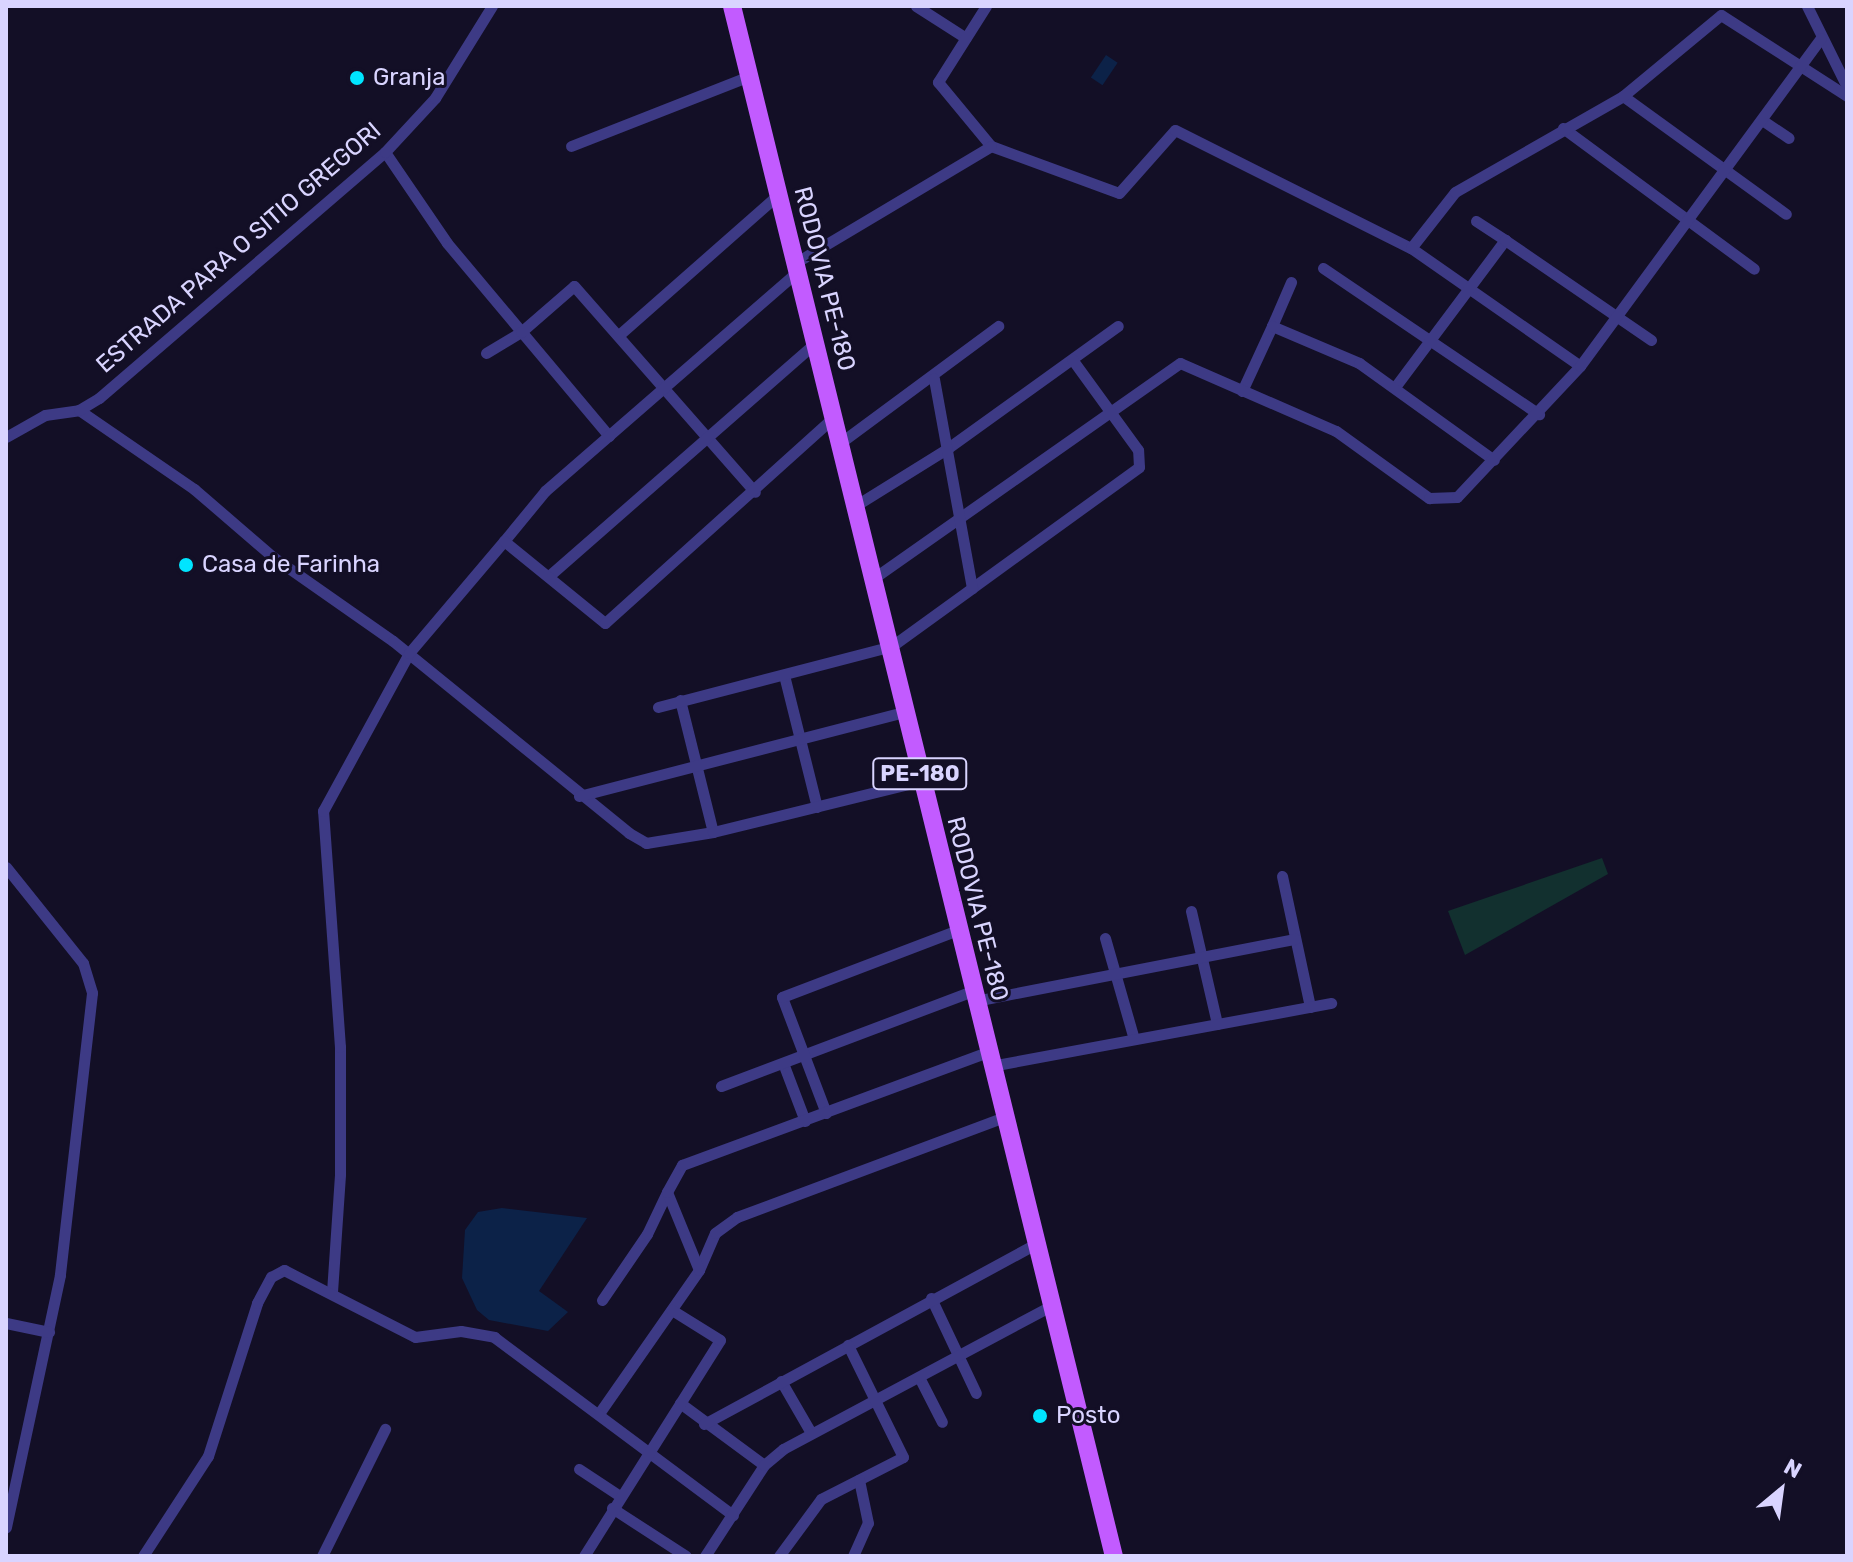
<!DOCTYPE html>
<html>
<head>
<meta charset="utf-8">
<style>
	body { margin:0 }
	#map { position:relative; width:1853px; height:1562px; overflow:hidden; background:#130f26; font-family:Rubik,sans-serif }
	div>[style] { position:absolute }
	.green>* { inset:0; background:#12302f }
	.water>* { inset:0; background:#0c2248; transform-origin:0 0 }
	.minor>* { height:11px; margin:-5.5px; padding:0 5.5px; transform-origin:5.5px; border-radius:5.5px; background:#3d3a85 }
	.primary>* { height:18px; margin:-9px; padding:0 9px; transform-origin:9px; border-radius:9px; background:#c25bff }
	.dots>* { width:22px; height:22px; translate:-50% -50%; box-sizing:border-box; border:4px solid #130f26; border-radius:50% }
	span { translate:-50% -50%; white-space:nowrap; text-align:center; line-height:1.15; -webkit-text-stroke:6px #130f26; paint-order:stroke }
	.shield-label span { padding:2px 6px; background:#130f26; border:2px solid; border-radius:6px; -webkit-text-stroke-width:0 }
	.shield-label { font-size:22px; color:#d9d4ff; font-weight:700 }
	.poi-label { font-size:24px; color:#d9d4ff }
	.left { translate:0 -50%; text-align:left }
	.street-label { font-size:24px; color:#d9d4ff }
	.frame { position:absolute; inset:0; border:8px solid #d9d4ff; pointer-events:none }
	.north { position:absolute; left:1741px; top:1450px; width:80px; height:80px; -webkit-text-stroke:6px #130f26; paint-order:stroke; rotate:29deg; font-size:22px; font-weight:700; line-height:32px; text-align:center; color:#d9d4ff }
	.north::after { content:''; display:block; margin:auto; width:28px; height:36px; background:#d9d4ff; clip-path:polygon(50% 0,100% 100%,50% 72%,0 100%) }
</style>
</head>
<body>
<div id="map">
	<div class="green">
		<i style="clip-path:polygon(1602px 858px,1608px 874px,1465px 955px,1448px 911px)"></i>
	</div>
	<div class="water">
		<i style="left:1106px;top:55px;width:14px;height:27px;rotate:34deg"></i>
		<i style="clip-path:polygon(502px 1208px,587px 1218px,539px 1291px,568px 1312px,548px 1331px,489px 1320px,477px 1310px,462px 1278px,465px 1230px,478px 1212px)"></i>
	</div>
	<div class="minor">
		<i style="left:916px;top:6px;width:59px;rotate:32.6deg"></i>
		<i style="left:986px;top:6px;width:90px;rotate:122.3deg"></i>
		<i style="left:938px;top:82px;width:83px;rotate:50.4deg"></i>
		<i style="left:991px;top:146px;width:136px;rotate:20.2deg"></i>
		<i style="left:1119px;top:193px;width:84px;rotate:-48.4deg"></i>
		<i style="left:1175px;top:130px;width:264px;rotate:26.6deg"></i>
		<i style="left:1411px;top:248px;width:206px;rotate:34.9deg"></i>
		<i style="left:1807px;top:6px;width:90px;rotate:63.7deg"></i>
		<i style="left:1623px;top:96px;width:201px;rotate:35.9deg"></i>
		<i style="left:1762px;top:120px;width:32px;rotate:34deg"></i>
		<i style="left:1563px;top:128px;width:237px;rotate:36.4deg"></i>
		<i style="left:571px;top:146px;width:192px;rotate:-21.4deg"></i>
		<i style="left:385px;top:152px;width:110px;rotate:55.7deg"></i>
		<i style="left:447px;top:243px;width:252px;rotate:50deg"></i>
		<i style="left:1476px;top:221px;width:35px;rotate:33deg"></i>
		<i style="left:1411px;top:248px;width:71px;rotate:-51.8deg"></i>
		<i style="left:1455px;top:192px;width:193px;rotate:-29.7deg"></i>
		<i style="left:1623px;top:96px;width:127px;rotate:-39.6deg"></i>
		<i style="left:1721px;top:15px;width:150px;rotate:32.7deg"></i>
		<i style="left:795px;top:263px;width:228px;rotate:-30.8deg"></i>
		<i style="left:1323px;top:268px;width:261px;rotate:34.1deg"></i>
		<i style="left:1272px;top:326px;width:48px;rotate:-66.6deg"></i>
		<i style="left:620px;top:334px;width:212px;rotate:-41.4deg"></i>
		<i style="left:486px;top:353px;width:41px;rotate:-31deg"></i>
		<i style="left:521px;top:332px;width:70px;rotate:-41deg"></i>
		<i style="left:574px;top:286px;width:274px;rotate:48.7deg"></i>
		<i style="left:1395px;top:387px;width:184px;rotate:-53.2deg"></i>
		<i style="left:1505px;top:240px;width:177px;rotate:34.4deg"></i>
		<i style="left:1242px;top:391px;width:72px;rotate:-65.2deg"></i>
		<i style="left:1272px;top:326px;width:95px;rotate:23deg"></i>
		<i style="left:1359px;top:363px;width:166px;rotate:35.7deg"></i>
		<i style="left:79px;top:410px;width:140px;rotate:34.5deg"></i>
		<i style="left:194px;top:489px;width:104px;rotate:40.7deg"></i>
		<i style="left:273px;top:557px;width:146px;rotate:35deg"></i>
		<i style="left:393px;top:641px;width:304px;rotate:39.1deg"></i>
		<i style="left:629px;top:833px;width:20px;rotate:30deg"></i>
		<i style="left:646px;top:843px;width:68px;rotate:-9.3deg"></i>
		<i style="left:6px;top:437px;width:45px;rotate:-29.4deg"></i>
		<i style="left:45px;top:415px;width:34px;rotate:-8deg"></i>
		<i style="left:79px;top:410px;width:23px;rotate:-31deg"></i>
		<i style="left:99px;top:398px;width:377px;rotate:-40.7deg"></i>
		<i style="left:385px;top:152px;width:74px;rotate:-47.2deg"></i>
		<i style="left:435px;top:98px;width:108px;rotate:-58.2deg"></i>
		<i style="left:840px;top:443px;width:197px;rotate:-36.5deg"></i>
		<i style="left:855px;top:506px;width:110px;rotate:-31.9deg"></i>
		<i style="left:948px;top:448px;width:209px;rotate:-35.7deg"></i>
		<i style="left:504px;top:541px;width:65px;rotate:-50.6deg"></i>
		<i style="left:545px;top:491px;width:334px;rotate:-41deg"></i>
		<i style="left:550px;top:575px;width:351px;rotate:-41.2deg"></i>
		<i style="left:874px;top:578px;width:374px;rotate:-35.1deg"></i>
		<i style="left:1180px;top:363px;width:170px;rotate:23.6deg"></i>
		<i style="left:1336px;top:431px;width:115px;rotate:35.8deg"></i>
		<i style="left:1429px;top:498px;width:28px;rotate:-2deg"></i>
		<i style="left:1457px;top:497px;width:180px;rotate:-46.8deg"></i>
		<i style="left:1580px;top:366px;width:407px;rotate:-53.7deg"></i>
		<i style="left:972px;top:588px;width:206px;rotate:-35.9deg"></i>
		<i style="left:1139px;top:467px;width:17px;rotate:-93deg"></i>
		<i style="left:1138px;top:450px;width:112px;rotate:-126deg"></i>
		<i style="left:784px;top:675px;width:136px;rotate:76deg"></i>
		<i style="left:680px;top:700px;width:136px;rotate:76deg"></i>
		<i style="left:713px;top:832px;width:214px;rotate:-13.8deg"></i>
		<i style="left:658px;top:707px;width:242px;rotate:-14.6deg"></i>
		<i style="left:892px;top:646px;width:99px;rotate:-35.9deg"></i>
		<i style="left:972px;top:588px;width:213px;rotate:-100.3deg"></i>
		<i style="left:579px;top:796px;width:339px;rotate:-14.5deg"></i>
		<i style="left:6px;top:867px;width:123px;rotate:51.3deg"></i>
		<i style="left:83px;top:963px;width:31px;rotate:73deg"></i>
		<i style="left:92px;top:993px;width:284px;rotate:96.5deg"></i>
		<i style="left:60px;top:1275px;width:258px;rotate:102.1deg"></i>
		<i style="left:1282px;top:876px;width:134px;rotate:77.9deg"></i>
		<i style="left:1191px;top:911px;width:116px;rotate:77deg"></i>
		<i style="left:1105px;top:938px;width:105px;rotate:74deg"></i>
		<i style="left:975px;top:1001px;width:326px;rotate:-11deg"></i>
		<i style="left:783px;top:1063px;width:62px;rotate:69.2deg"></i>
		<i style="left:991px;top:1066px;width:346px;rotate:-10.5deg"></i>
		<i style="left:721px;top:1086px;width:268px;rotate:-20.7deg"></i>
		<i style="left:826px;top:1113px;width:124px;rotate:-110.8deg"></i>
		<i style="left:782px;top:997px;width:187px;rotate:-20.9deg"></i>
		<i style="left:699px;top:1270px;width:40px;rotate:-66.6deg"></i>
		<i style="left:715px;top:1233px;width:27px;rotate:-36deg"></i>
		<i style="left:737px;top:1217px;width:285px;rotate:-20.5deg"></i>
		<i style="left:332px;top:1292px;width:118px;rotate:-86.1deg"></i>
		<i style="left:340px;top:1174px;width:127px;rotate:-90deg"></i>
		<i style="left:340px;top:1047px;width:237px;rotate:-94.1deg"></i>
		<i style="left:323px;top:811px;width:180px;rotate:-61.4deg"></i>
		<i style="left:409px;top:653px;width:147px;rotate:-49.7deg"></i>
		<i style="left:504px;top:541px;width:130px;rotate:39.1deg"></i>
		<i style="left:605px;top:623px;width:307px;rotate:-42deg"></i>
		<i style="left:931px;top:1298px;width:105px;rotate:64.7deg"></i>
		<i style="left:602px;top:1300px;width:80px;rotate:-55.7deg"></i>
		<i style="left:647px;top:1234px;width:47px;rotate:-64.5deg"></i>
		<i style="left:6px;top:1323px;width:44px;rotate:11.8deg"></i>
		<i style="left:920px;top:1379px;width:48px;rotate:62.9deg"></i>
		<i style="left:781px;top:1381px;width:58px;rotate:59.9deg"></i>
		<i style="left:680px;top:1403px;width:104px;rotate:36.4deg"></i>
		<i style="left:600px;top:1412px;width:173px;rotate:-55.1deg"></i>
		<i style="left:699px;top:1270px;width:84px;rotate:-112.3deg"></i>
		<i style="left:667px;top:1192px;width:31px;rotate:-61deg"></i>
		<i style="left:682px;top:1165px;width:325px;rotate:-20.3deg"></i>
		<i style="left:704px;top:1424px;width:379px;rotate:-28.5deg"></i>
		<i style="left:579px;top:1469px;width:49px;rotate:33.4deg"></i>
		<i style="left:612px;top:1508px;width:88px;rotate:33deg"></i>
		<i style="left:143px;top:1556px;width:119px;rotate:-57deg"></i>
		<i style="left:208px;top:1456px;width:161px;rotate:-72.2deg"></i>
		<i style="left:257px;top:1303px;width:30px;rotate:-62deg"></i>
		<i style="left:271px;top:1277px;width:15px;rotate:-28deg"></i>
		<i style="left:284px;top:1270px;width:147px;rotate:27.1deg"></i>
		<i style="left:415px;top:1337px;width:46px;rotate:-7.4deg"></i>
		<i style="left:461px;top:1331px;width:34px;rotate:10deg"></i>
		<i style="left:494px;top:1337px;width:298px;rotate:36.7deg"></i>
		<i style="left:322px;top:1556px;width:142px;rotate:-63.6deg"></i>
		<i style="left:584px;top:1556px;width:255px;rotate:-57.8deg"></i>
		<i style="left:720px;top:1340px;width:57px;rotate:-148deg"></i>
		<i style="left:705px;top:1556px;width:108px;rotate:-57deg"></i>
		<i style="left:764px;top:1465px;width:25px;rotate:-40deg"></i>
		<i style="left:783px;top:1449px;width:306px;rotate:-28.1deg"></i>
		<i style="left:779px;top:1556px;width:71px;rotate:-53.6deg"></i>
		<i style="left:821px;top:1499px;width:92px;rotate:-27.1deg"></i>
		<i style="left:903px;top:1457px;width:125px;rotate:-116.2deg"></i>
		<i style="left:853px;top:1556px;width:36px;rotate:-66deg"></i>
		<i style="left:868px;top:1523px;width:44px;rotate:-101.8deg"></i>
	</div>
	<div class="primary">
		<i style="left:732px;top:6px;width:1596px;rotate:76.16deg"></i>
	</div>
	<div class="dots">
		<i style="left:357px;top:78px;background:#00e5ff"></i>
		<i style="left:186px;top:565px;background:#00e5ff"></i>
		<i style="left:1040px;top:1416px;background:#00e5ff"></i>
	</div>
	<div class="shield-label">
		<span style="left:920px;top:774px">PE-180</span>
	</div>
	<div class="poi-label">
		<span class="left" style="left:373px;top:78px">Granja</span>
		<span class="left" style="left:202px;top:565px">Casa de Farinha</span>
		<span class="left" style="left:1056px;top:1416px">Posto</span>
	</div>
	<div class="street-label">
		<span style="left:239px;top:248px;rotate:-41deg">ESTRADA PARA O SITIO GREGORI</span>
		<span style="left:824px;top:279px;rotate:76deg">RODOVIA PE-180</span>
		<span style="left:977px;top:909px;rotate:76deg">RODOVIA PE-180</span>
	</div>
	<div class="frame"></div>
	<div class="north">N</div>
</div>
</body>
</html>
